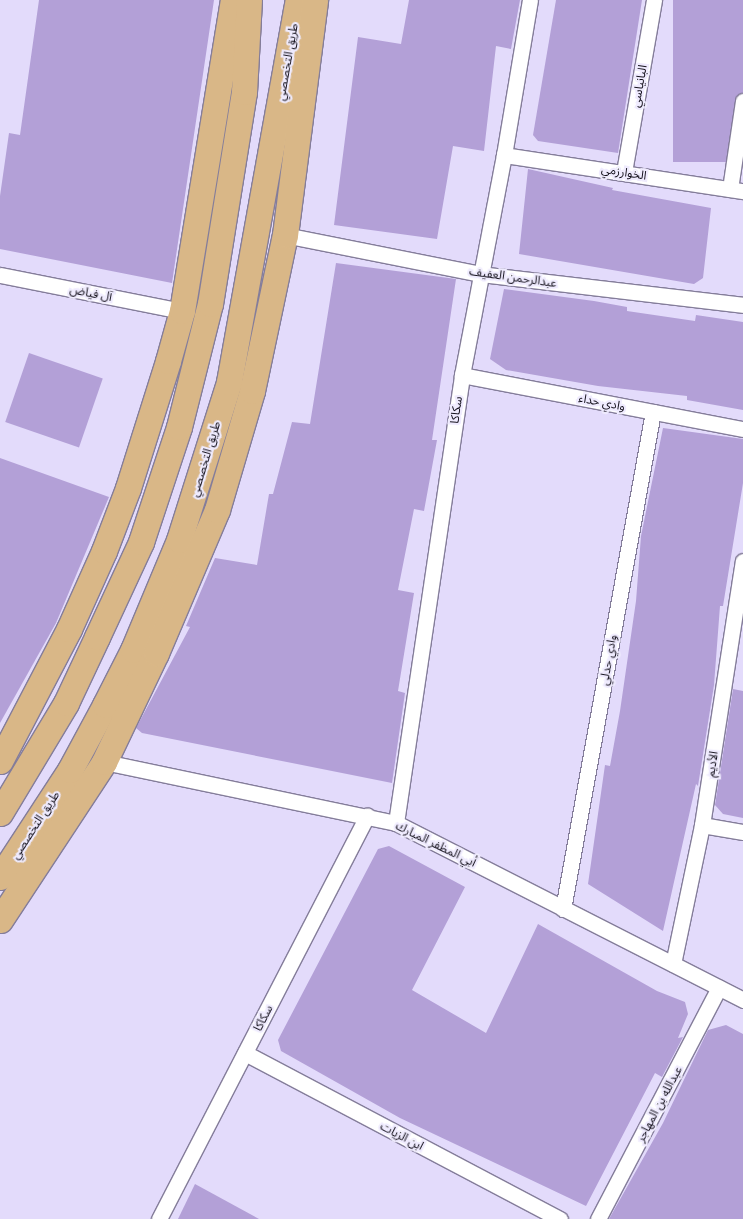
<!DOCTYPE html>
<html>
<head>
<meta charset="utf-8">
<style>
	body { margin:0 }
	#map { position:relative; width:743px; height:1219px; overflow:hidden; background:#e3dbfb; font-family:Ubuntu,"Noto Sans Arabic",sans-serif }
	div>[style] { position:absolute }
	.building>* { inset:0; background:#b3a0d7; transform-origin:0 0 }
	.roads { filter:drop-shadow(1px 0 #847d9a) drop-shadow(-1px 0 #847d9a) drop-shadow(0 1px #847d9a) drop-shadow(0 -1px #847d9a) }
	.minor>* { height:15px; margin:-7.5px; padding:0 7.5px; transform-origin:7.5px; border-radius:7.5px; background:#fff }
	.primary>* { height:25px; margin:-12.5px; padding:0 12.5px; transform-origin:12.5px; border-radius:12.5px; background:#d9b787 }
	span { translate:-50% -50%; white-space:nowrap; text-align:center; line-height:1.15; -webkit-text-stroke:4.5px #efebfe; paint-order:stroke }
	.street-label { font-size:12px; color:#110e19 }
</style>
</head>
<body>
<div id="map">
	<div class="building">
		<i style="clip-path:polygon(39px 0,214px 0,172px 283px,0 249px,0 196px,9px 133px,20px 135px)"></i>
		<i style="clip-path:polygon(409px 0,520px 0,511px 49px,496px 46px,484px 151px,453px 146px,437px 239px,334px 225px,358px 37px,401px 44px)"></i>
		<i style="clip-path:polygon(556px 0,642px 0,618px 153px,538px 141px,533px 135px)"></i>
		<i style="left:673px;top:0;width:70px;height:162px"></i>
		<i style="clip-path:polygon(528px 169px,613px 188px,612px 190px,711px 208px,703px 278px,694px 284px,519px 254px)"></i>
		<i style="clip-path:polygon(336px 263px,456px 279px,432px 440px,437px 440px,424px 511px,414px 509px,398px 590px,414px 593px,398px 691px,405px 693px,392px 783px,142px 733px,136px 728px,190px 627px,186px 626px,215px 558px,257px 565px,269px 494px,273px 494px,292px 422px,310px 424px)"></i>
		<i style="clip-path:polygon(504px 289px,594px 301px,627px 307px,627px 311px,695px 321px,696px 315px,743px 322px,743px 410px,687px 400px,687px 396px,598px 386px,506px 370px,490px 359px)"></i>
		<i style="left:29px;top:353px;width:78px;height:73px;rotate:19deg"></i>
		<i style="clip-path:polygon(663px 428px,743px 439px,743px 483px,723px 606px,720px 606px,714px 685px,698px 786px,696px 784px,663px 931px,588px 884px,605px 765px,610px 766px,620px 711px,636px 601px,641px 536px)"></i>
		<i style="clip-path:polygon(0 458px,109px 497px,56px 623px,0 723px)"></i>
		<i style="clip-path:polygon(733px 689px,743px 691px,743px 818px,723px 814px,715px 805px)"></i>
		<i style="clip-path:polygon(389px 846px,465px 887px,412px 990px,486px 1033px,538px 924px,657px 991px,685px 1002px,688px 1014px,678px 1038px,683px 1037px,662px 1077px,655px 1073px,586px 1206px,400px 1118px,281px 1051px,278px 1040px,378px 849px)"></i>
		<i style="clip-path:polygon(726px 1025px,743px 1034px,743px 1219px,609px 1219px,663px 1123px,708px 1030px)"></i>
		<i style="clip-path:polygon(195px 1184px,259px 1219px,178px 1219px)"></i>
	</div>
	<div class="roads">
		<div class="minor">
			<i style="left:504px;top:155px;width:242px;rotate:8.6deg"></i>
			<i style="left:624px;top:172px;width:175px;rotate:-80.1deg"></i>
			<i style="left:730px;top:189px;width:89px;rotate:-81.6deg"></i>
			<i style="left:285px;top:235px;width:199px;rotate:11.3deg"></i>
			<i style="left:480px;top:274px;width:265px;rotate:6.7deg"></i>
			<i style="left:0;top:275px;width:186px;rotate:11.2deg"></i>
			<i style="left:462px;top:375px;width:286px;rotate:10.9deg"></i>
			<i style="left:104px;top:762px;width:298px;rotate:11.8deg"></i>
			<i style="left:396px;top:823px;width:390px;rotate:27deg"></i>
			<i style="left:396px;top:823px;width:453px;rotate:-81.6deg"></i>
			<i style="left:462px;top:375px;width:224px;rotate:-79.2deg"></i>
			<i style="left:504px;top:155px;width:157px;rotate:-80.5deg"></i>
			<i style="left:702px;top:825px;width:42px;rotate:9.7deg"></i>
			<i style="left:563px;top:909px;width:505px;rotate:-79.74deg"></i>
			<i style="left:673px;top:964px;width:142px;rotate:-78.2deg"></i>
			<i style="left:702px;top:825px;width:267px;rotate:-81.2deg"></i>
			<i style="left:245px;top:1053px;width:356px;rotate:27.8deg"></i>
			<i style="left:159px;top:1219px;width:454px;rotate:-62.7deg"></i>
			<i style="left:598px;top:1219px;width:261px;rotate:-62.4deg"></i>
		</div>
		<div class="primary">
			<i style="left:0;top:761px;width:149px;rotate:-62.4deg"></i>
			<i style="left:69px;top:629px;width:85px;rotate:-65.8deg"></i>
			<i style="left:104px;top:551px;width:67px;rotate:-69.1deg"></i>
			<i style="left:128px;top:488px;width:133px;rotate:-72.5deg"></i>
			<i style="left:168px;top:361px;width:52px;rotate:-74.4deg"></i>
			<i style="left:182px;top:311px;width:315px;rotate:-80.7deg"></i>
			<i style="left:0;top:813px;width:128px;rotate:-59deg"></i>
			<i style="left:66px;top:703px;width:73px;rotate:-64.8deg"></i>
			<i style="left:97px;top:637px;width:105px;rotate:-65.1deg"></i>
			<i style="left:141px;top:542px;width:121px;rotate:-71.7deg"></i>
			<i style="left:179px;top:427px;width:127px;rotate:-75.9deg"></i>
			<i style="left:210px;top:304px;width:215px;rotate:-80.9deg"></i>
			<i style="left:244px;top:92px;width:92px;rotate:-86.9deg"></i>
			<i style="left:0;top:877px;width:128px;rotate:-56.8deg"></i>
			<i style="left:70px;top:770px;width:74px;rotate:-61.7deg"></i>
			<i style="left:105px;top:705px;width:62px;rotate:-63deg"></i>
			<i style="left:133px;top:650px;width:119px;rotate:-67.3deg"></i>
			<i style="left:179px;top:540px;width:166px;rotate:-72.4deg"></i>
			<i style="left:229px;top:382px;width:388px;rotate:-79.8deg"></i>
			<i style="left:0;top:920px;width:189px;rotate:-56.6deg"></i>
			<i style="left:104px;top:762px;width:121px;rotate:-64.5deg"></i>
			<i style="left:156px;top:653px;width:155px;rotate:-66.9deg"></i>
			<i style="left:217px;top:510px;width:124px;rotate:-73.6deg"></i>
			<i style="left:252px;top:391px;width:159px;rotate:-78.1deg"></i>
			<i style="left:285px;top:235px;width:237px;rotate:-82.7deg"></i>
		</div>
	</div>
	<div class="street-label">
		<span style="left:287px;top:62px;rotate:-80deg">طريق التخصصي</span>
		<span style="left:639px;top:86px;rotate:-80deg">البانياسي</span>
		<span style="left:624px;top:172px;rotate:9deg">الخوارزمي</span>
		<span style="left:513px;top:277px;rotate:8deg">عبدالرحمن العفيف</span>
		<span style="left:91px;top:293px;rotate:11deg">آل فياض</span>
		<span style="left:602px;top:402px;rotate:11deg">وادي حداء</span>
		<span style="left:456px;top:410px;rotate:-82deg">سكاكا</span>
		<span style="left:205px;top:459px;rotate:-73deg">طريق التخصصي</span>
		<span style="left:608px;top:660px;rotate:-80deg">وادي حدلي</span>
		<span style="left:712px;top:764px;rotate:-81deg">الأديم</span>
		<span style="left:35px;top:825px;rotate:-57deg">طريق التخصصي</span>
		<span style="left:436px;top:844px;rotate:26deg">أبي المظفر المبارك</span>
		<span style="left:263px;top:1018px;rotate:-63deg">سكاكا</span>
		<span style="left:659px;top:1104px;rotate:-62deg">عبدالله بن المهاجر</span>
		<span style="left:402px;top:1136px;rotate:28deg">ابن الزيات</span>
	</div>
</div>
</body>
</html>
